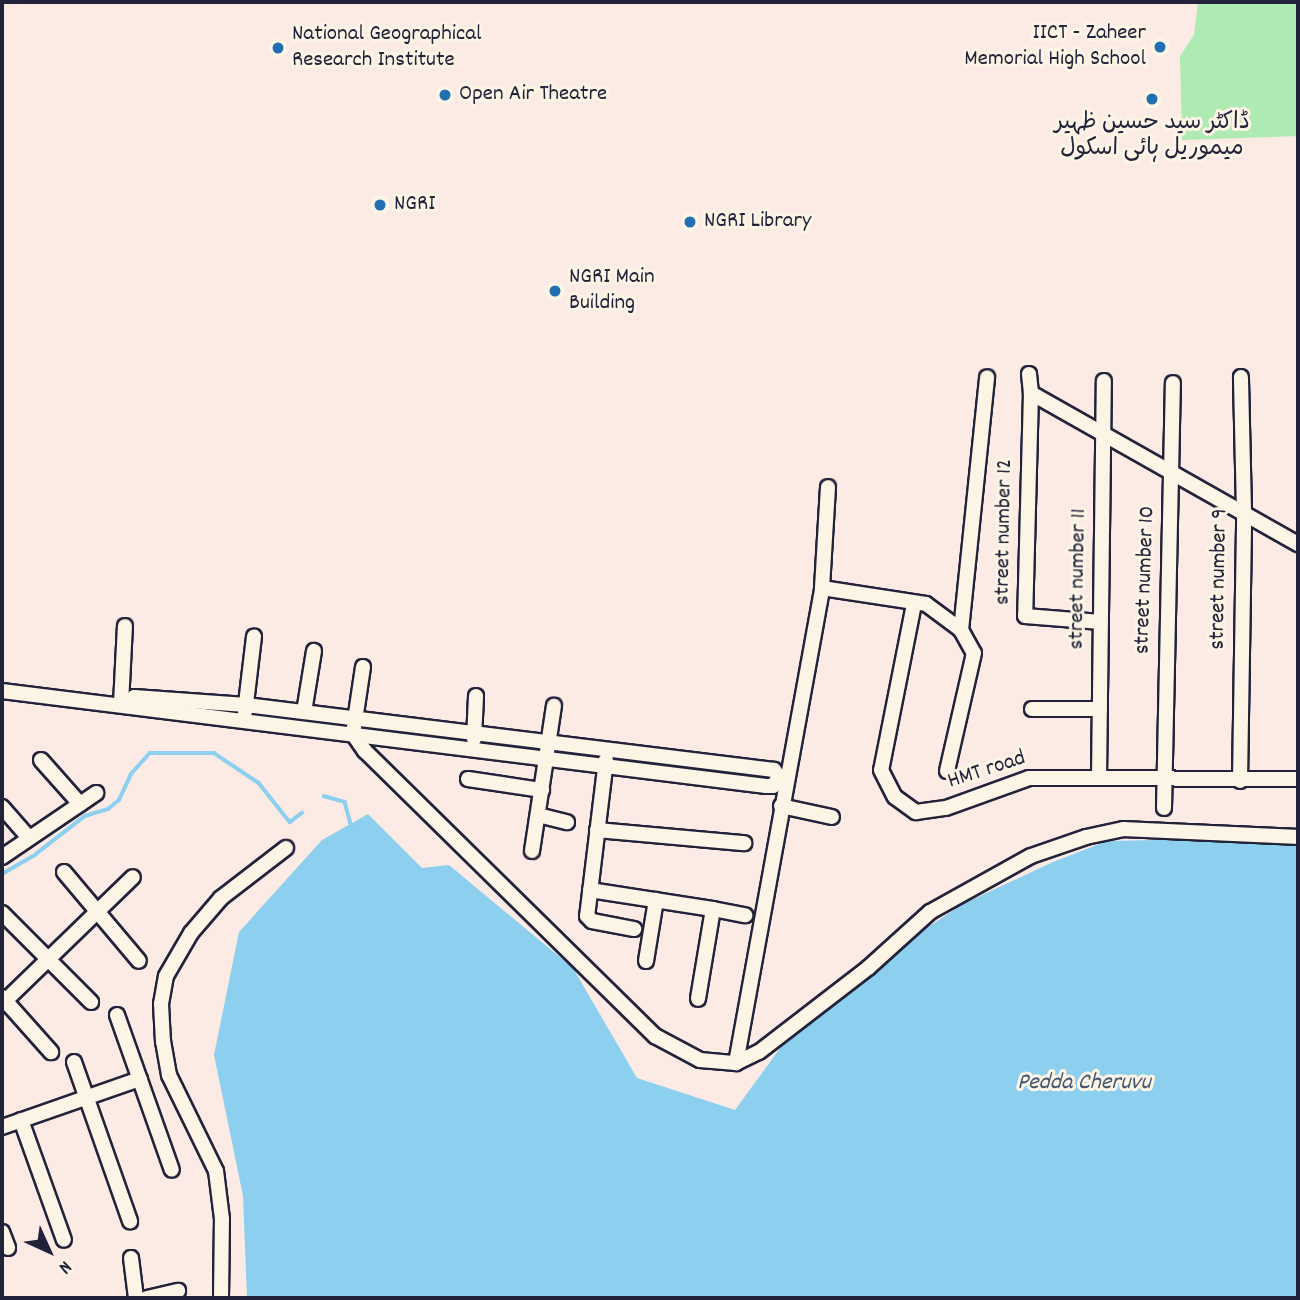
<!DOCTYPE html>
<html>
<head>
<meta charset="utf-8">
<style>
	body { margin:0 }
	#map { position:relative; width:1300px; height:1300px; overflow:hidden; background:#fbebe4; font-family:Dekko,"Playpen Sans Arabic",sans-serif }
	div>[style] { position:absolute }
	.green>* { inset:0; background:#aeebb2 }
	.water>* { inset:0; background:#8ccfee }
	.stream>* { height:3.5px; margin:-1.75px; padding:0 1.75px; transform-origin:1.75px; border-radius:1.75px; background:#8ccfee }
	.roads { filter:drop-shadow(2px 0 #22223b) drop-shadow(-2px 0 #22223b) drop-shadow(0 2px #22223b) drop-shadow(0 -2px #22223b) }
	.minor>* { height:14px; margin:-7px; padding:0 7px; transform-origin:7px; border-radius:7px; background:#fcf5e5 }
	.dots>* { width:19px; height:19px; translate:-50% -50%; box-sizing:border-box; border:4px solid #fcf5e5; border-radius:50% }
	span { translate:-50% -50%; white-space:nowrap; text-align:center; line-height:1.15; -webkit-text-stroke:6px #fcf5e5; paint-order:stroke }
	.poi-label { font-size:23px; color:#22223b }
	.right { translate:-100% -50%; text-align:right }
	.left { translate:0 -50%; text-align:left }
	.street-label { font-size:23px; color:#22223b }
	.water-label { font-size:24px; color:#425671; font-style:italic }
	.frame { position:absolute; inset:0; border:4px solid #22223b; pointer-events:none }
	.north { position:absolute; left:14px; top:1216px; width:70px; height:70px; -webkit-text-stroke:5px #fcf5e5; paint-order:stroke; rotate:135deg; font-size:19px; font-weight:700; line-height:28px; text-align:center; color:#22223b }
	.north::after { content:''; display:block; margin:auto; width:24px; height:32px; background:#22223b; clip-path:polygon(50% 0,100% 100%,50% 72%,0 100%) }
</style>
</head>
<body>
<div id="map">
	<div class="green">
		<i style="clip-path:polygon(1198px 2px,1298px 2px,1298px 136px,1182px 140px,1180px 56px,1194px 35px)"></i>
	</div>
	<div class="water">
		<i style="clip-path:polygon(368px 814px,422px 868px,449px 865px,573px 968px,637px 1078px,735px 1110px,783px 1044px,892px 950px,965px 903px,1053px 862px,1107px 841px,1249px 838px,1298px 844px,1298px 1298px,247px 1298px,243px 1196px,214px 1055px,239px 932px,322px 840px)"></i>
	</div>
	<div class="stream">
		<i style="left:324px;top:796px;width:22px;rotate:16deg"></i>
		<i style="left:345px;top:802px;width:23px;rotate:75deg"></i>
		<i style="left:2px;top:874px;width:39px;rotate:-30deg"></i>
		<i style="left:36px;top:854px;width:62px;rotate:-37.8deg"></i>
		<i style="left:85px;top:816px;width:24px;rotate:-17deg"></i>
		<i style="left:108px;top:809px;width:14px;rotate:-39deg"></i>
		<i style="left:119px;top:800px;width:29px;rotate:-65deg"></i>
		<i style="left:131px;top:774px;width:28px;rotate:-48deg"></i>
		<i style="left:150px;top:753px;width:64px"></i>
		<i style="left:214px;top:753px;width:54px;rotate:33.7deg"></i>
		<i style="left:259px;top:783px;width:50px;rotate:51.5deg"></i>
		<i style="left:290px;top:822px;width:15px;rotate:-37deg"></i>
	</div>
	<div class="roads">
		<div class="minor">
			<i style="left:1029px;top:374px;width:19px;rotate:84deg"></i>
			<i style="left:1031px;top:393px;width:223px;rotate:91.5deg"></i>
			<i style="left:1025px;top:616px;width:76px;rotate:4.5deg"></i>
			<i style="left:1031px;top:393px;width:307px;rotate:29.5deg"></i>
			<i style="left:822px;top:588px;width:105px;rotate:8.7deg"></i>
			<i style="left:926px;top:604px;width:44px;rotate:36.6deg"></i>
			<i style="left:961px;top:630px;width:26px;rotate:61deg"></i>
			<i style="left:974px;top:653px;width:121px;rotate:102.9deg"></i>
			<i style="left:914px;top:604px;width:169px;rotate:101.2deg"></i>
			<i style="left:881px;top:770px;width:30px;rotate:63deg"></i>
			<i style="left:895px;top:797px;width:26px;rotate:36deg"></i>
			<i style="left:916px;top:812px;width:30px;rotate:-8deg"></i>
			<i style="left:946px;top:808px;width:88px;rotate:-19.9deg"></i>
			<i style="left:1029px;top:778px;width:269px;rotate:0.2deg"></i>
			<i style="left:961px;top:630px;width:254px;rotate:-84.1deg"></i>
			<i style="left:363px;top:667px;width:68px;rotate:98.5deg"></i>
			<i style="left:353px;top:734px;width:21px;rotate:55deg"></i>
			<i style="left:365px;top:751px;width:407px;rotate:44.5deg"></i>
			<i style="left:655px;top:1036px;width:51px;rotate:28.1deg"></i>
			<i style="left:700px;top:1060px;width:36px;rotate:5deg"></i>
			<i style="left:736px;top:1063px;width:25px;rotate:-26deg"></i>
			<i style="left:759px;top:1052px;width:138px;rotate:-37.6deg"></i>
			<i style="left:868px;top:968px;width:84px;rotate:-42.1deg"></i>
			<i style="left:930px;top:912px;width:115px;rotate:-29deg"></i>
			<i style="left:1031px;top:856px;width:58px;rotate:-19.1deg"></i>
			<i style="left:1086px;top:837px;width:39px;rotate:-12deg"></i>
			<i style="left:1124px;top:829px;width:174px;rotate:2.6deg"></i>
			<i style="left:2px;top:691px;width:770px;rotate:7.09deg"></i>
			<i style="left:766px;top:786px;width:7px"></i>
			<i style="left:773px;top:786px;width:11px;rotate:-56deg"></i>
			<i style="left:779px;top:777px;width:9px;rotate:-126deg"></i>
			<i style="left:774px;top:770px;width:532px;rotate:-172.98deg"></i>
			<i style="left:246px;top:705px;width:112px;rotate:-175.9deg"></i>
			<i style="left:134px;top:697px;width:11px;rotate:124deg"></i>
			<i style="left:121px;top:704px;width:78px;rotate:-87.1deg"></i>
			<i style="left:1032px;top:709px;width:68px"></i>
			<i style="left:245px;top:712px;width:76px;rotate:-83.2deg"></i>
			<i style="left:304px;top:712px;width:62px;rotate:-80.7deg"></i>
			<i style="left:474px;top:739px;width:43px;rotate:-87.3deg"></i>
			<i style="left:41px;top:760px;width:59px;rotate:48.4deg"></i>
			<i style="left:606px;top:760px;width:157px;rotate:96.9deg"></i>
			<i style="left:587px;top:916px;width:7px;rotate:45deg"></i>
			<i style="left:592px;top:921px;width:43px;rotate:10.8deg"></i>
			<i style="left:1099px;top:778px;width:397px;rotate:-89.3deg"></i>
			<i style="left:468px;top:779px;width:75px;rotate:8.5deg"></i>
			<i style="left:1240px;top:781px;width:269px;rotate:-89.1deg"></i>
			<i style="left:1244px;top:512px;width:135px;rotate:-91.3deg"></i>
			<i style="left:781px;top:806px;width:52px;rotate:12.2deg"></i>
			<i style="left:2px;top:807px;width:41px;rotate:48.9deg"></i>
			<i style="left:1164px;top:808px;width:425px;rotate:-88.8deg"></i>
			<i style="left:538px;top:815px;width:30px;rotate:14deg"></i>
			<i style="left:597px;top:830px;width:148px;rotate:5.1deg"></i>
			<i style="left:532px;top:851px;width:147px;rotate:-81.4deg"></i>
			<i style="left:2px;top:857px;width:114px;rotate:-34.2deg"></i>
			<i style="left:64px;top:872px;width:116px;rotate:49.9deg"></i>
			<i style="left:590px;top:890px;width:124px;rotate:8.8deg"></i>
			<i style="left:713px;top:909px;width:91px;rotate:99.5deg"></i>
			<i style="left:713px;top:909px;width:33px;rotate:11deg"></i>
			<i style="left:2px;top:913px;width:126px;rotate:45deg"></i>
			<i style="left:646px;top:961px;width:62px;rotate:-80.7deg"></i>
			<i style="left:2px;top:997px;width:74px;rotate:48.3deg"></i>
			<i style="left:2px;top:1004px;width:182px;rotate:-44.1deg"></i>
			<i style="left:117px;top:1015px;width:164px;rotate:70.5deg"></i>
			<i style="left:74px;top:1062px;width:169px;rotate:70.6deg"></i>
			<i style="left:736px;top:1063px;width:483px;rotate:-79.7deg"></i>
			<i style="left:822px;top:588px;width:101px;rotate:-86.6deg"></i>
			<i style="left:21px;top:1120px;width:127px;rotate:70.3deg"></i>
			<i style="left:2px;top:1127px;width:146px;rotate:-19.2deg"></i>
			<i style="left:2px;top:1232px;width:17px;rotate:69deg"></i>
			<i style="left:131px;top:1258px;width:40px;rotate:82.9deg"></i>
			<i style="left:147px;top:1298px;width:32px;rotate:-13deg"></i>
			<i style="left:221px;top:1298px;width:79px;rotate:-89.3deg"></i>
			<i style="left:222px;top:1219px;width:48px;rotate:-97.1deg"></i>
			<i style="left:216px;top:1171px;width:107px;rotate:-116.1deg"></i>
			<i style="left:169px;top:1075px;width:34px;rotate:-100deg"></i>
			<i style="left:163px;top:1042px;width:38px;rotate:-93deg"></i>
			<i style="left:161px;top:1004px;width:28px;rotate:-80deg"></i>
			<i style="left:166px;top:976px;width:50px;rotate:-59.8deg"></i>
			<i style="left:191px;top:933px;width:46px;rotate:-49.4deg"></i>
			<i style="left:221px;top:898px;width:82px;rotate:-37.6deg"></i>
		</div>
	</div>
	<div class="dots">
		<i style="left:1160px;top:47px;background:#1f6fb2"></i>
		<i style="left:278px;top:48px;background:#1f6fb2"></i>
		<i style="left:445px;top:95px;background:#1f6fb2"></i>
		<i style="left:1152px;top:99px;background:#1f6fb2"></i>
		<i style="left:380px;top:205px;background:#1f6fb2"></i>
		<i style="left:690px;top:222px;background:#1f6fb2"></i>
		<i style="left:555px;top:291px;background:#1f6fb2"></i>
	</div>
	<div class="poi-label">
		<span class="right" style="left:1146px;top:47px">IICT - Zaheer<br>Memorial High School</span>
		<span class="left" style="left:292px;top:48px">National Geographical<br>Research Institute</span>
		<span class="left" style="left:459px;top:95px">Open Air Theatre</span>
		<span style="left:1152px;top:137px">ڈاکٹر سید حسین ظہیر<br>میموریل ہائی اسکول</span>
		<span class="left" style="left:394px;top:205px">NGRI</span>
		<span class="left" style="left:704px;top:222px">NGRI Library</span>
		<span class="left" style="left:569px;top:291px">NGRI Main<br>Building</span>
	</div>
	<div class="street-label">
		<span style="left:1005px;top:532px;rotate:-89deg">street number 12</span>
		<span style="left:1079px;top:579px;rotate:-89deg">street number 11</span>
		<span style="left:1220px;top:579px;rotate:-89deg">street number 9</span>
		<span style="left:1146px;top:580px;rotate:-88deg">street number 10</span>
		<span style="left:987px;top:771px;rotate:-18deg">HMT road</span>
	</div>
	<div class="water-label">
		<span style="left:1084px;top:1084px">Pedda Cheruvu</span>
	</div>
	<div class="frame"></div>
	<div class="north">N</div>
</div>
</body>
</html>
